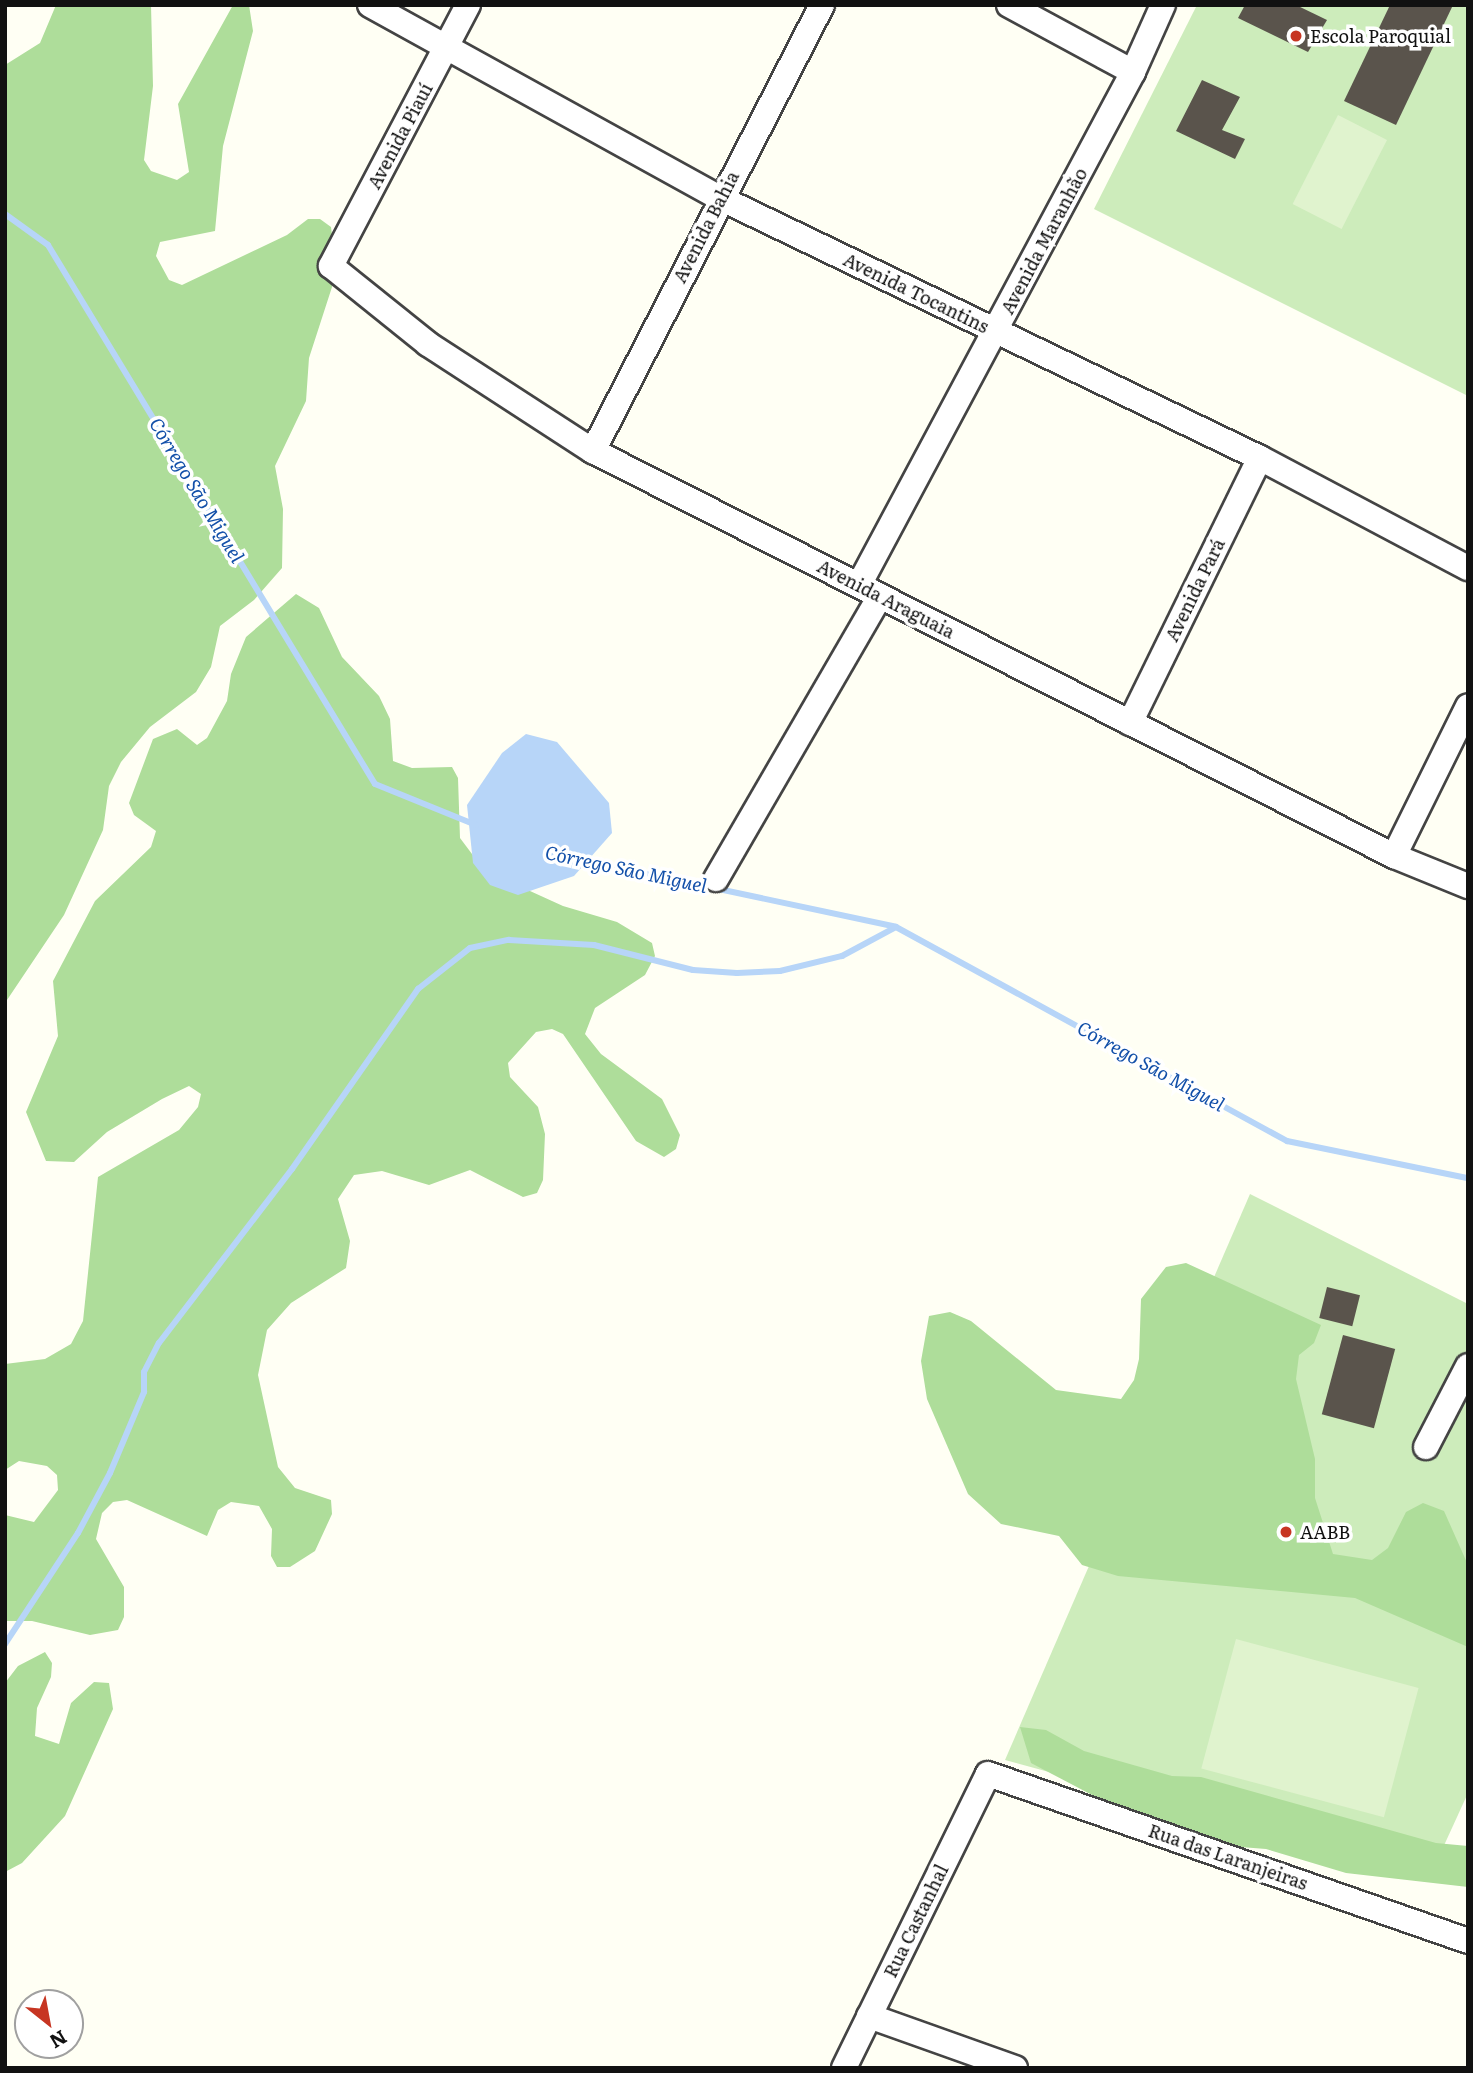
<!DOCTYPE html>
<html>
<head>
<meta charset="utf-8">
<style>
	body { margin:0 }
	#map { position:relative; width:1473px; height:2073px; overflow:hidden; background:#fffff4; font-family:Literata,serif }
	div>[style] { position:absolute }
	.green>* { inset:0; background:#cdecbb }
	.forest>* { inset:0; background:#aedd9a }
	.pitch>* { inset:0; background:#e0f3ce; transform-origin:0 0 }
	.water>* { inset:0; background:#b7d5f8 }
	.stream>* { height:6px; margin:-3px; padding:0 3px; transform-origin:3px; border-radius:3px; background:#b7d5f8 }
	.building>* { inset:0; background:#5a544c; transform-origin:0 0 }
	.roads { filter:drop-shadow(2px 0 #444) drop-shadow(-2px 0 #444) drop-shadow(0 2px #444) drop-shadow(0 -2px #444) }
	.minor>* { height:24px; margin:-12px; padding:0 12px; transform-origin:12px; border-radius:12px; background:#fff }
	.dots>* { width:19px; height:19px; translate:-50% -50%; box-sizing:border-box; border:4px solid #fff; border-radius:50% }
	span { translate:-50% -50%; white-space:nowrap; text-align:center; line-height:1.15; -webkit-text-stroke:7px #fff; paint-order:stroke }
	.poi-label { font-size:18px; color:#111 }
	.left { translate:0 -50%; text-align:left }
	.street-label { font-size:18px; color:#111 }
	.water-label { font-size:19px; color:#1350a9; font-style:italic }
	.frame { position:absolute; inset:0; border:7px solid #111; pointer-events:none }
	.north { position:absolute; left:14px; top:1989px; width:70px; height:70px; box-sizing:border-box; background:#fff; border:2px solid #a0a0a0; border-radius:50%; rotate:149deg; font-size:19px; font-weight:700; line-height:28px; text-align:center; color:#111 }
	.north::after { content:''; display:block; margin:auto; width:24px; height:32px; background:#c73522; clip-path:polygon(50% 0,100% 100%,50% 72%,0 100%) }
</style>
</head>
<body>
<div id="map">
	<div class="green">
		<i style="clip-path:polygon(1197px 5px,1468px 5px,1468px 396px,1094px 209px)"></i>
		<i style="clip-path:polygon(1250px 1194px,1468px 1304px,1468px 1793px,1430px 1876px,1005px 1760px)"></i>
	</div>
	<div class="forest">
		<i style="clip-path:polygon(56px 5px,151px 5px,153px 86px,144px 160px,151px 171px,177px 180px,189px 172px,178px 104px,233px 5px,249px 5px,253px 31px,223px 146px,215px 231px,160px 242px,156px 256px,169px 280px,182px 285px,287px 235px,308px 219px,320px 219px,331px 227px,335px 258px,332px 287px,309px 358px,306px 401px,275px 466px,283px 509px,282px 568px,254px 600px,220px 626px,211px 667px,196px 692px,150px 727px,121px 762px,109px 786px,103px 830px,64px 915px,5px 1003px,5px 65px,40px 43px)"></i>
		<i style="clip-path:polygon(296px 594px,319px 608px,342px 657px,379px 696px,390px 719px,393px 761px,412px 768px,452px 767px,458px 778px,460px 838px,484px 870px,563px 906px,617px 922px,652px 943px,655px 956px,645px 975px,595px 1008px,585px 1034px,601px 1054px,662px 1099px,680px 1135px,676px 1149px,664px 1157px,636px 1141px,563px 1034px,552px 1029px,536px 1032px,508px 1063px,510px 1077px,538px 1107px,545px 1134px,543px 1180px,537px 1193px,523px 1197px,470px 1170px,429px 1185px,382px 1171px,354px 1175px,338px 1199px,350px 1241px,346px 1268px,291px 1303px,267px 1330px,258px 1375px,278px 1467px,295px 1488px,331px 1500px,332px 1514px,315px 1551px,290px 1567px,277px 1567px,271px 1556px,272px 1529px,259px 1506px,231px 1502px,218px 1510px,207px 1536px,127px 1500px,113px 1502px,102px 1513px,96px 1539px,124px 1587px,124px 1617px,118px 1630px,90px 1635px,32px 1621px,5px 1621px,5px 1515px,34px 1522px,58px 1490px,57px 1475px,47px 1466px,19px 1461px,5px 1470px,5px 1364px,45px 1359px,71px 1344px,83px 1321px,98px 1177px,179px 1130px,198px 1107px,201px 1094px,189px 1086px,162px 1099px,107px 1132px,74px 1162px,46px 1161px,26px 1112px,58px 1036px,53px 981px,95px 901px,151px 847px,156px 831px,134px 815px,129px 803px,153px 739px,177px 729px,197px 745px,207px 738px,227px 701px,231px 674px,246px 637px)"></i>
		<i style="clip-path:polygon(1186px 1263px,1321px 1325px,1314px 1343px,1299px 1355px,1296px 1379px,1315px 1459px,1315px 1498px,1333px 1554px,1372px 1560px,1388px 1548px,1406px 1512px,1423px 1503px,1444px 1511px,1468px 1565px,1468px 1647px,1355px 1598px,1118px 1576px,1082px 1565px,1059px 1536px,1001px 1524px,968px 1494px,927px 1399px,921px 1361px,929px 1316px,950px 1312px,971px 1321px,1056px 1390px,1121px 1399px,1134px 1380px,1139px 1359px,1141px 1299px,1166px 1267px)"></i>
		<i style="clip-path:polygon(45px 1652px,52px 1663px,51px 1677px,37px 1708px,35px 1736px,59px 1744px,71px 1703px,94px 1682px,109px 1683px,113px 1709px,65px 1816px,22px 1863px,5px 1872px,5px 1683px,18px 1666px)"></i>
		<i style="clip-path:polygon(1020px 1727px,1046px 1730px,1084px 1751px,1172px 1776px,1201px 1777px,1436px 1843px,1468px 1846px,1468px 1887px,1346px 1873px,1266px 1849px,1228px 1846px,1115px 1807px,1031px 1763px)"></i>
	</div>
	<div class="pitch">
		<i style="left:1338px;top:115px;width:55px;height:100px;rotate:27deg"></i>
		<i style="left:1236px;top:1639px;width:189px;height:134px;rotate:15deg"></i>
	</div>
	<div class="water">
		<i style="clip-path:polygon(526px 734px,557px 742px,609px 803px,612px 833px,574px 876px,518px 895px,490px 885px,473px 863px,467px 805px,502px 753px)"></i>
	</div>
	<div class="stream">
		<i style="left:5px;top:214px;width:53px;rotate:35.8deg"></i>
		<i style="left:48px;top:245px;width:630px;rotate:58.76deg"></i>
		<i style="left:375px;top:784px;width:109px;rotate:22.1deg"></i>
		<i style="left:582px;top:860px;width:321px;rotate:12deg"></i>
		<i style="left:896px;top:927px;width:446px;rotate:28.7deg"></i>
		<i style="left:1287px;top:1141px;width:185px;rotate:11.6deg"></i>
		<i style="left:5px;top:1644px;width:133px;rotate:-56.7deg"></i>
		<i style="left:78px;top:1533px;width:68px;rotate:-61.9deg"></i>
		<i style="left:110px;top:1473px;width:88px;rotate:-67.2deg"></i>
		<i style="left:144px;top:1392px;width:20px;rotate:-90deg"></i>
		<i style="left:144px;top:1372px;width:33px;rotate:-63deg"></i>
		<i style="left:159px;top:1343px;width:219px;rotate:-52.6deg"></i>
		<i style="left:292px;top:1169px;width:220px;rotate:-55deg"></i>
		<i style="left:418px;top:989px;width:66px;rotate:-38.3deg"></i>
		<i style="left:470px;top:948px;width:40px;rotate:-12deg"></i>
		<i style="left:509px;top:940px;width:85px;rotate:3.4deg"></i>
		<i style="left:594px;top:945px;width:102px;rotate:14.2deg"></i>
		<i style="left:693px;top:970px;width:44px;rotate:3.9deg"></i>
		<i style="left:737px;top:973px;width:43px;rotate:-2.7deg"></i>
		<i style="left:780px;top:971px;width:64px;rotate:-13.6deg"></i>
		<i style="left:842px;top:956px;width:61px;rotate:-28.2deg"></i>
	</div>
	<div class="building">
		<i style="clip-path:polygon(1245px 5px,1296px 5px,1327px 20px,1308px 52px,1238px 18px)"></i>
		<i style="clip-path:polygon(1390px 5px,1453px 5px,1396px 125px,1344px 101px)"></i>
		<i style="clip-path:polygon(1202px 80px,1240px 97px,1222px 130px,1245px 139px,1235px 159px,1176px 131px)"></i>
		<i style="left:1327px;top:1287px;width:34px;height:32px;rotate:14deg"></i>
		<i style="left:1343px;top:1335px;width:54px;height:82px;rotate:15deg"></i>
	</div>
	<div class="roads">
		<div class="minor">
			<i style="left:370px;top:5px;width:400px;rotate:28.9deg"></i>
			<i style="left:720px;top:198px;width:599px;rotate:25.71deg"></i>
			<i style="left:1260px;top:458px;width:235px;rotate:27.9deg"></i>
			<i style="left:468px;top:5px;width:295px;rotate:117.7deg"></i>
			<i style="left:331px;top:266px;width:124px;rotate:38.8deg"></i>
			<i style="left:428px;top:344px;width:197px;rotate:33deg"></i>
			<i style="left:593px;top:451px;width:898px;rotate:26.82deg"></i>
			<i style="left:1394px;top:856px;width:80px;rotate:22.1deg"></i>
			<i style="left:1009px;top:5px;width:141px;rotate:28.4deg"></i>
			<i style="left:593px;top:451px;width:501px;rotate:-62.82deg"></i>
			<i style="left:859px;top:585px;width:582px;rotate:-61.89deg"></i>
			<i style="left:1133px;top:72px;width:73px;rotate:-65.9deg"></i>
			<i style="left:1130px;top:723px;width:295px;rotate:-63.9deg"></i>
			<i style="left:1394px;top:856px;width:167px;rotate:-63.7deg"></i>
			<i style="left:716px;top:879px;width:327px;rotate:-59.9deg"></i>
			<i style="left:1426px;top:1447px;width:91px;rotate:-62.6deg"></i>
			<i style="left:869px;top:2016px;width:155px;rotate:19.6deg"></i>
			<i style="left:844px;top:2068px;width:327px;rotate:-63.9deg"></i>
			<i style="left:988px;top:1774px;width:508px;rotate:19.18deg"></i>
		</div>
	</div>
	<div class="dots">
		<i style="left:1296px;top:36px;background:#c73522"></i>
		<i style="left:1286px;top:1532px;background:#c73522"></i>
	</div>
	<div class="poi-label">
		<span class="left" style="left:1310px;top:36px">Escola Paroquial</span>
		<span class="left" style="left:1300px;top:1532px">AABB</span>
	</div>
	<div class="street-label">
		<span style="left:400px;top:136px;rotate:-62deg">Avenida Piauí</span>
		<span style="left:706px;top:227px;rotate:-63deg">Avenida Bahia</span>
		<span style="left:1044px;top:241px;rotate:-62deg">Avenida Maranhão</span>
		<span style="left:916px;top:293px;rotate:26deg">Avenida Tocantins</span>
		<span style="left:1195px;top:590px;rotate:-64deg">Avenida Pará</span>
		<span style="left:886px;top:599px;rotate:27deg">Avenida Araguaia</span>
		<span style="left:1228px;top:1857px;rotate:19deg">Rua das Laranjeiras</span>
		<span style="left:916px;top:1921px;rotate:-64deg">Rua Castanhal</span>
	</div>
	<div class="water-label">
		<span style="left:197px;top:490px;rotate:59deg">Córrego São Miguel</span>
		<span style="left:626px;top:869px;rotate:12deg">Córrego São Miguel</span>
		<span style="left:1151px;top:1066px;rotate:29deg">Córrego São Miguel</span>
	</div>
	<div class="frame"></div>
	<div class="north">N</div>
</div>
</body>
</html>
